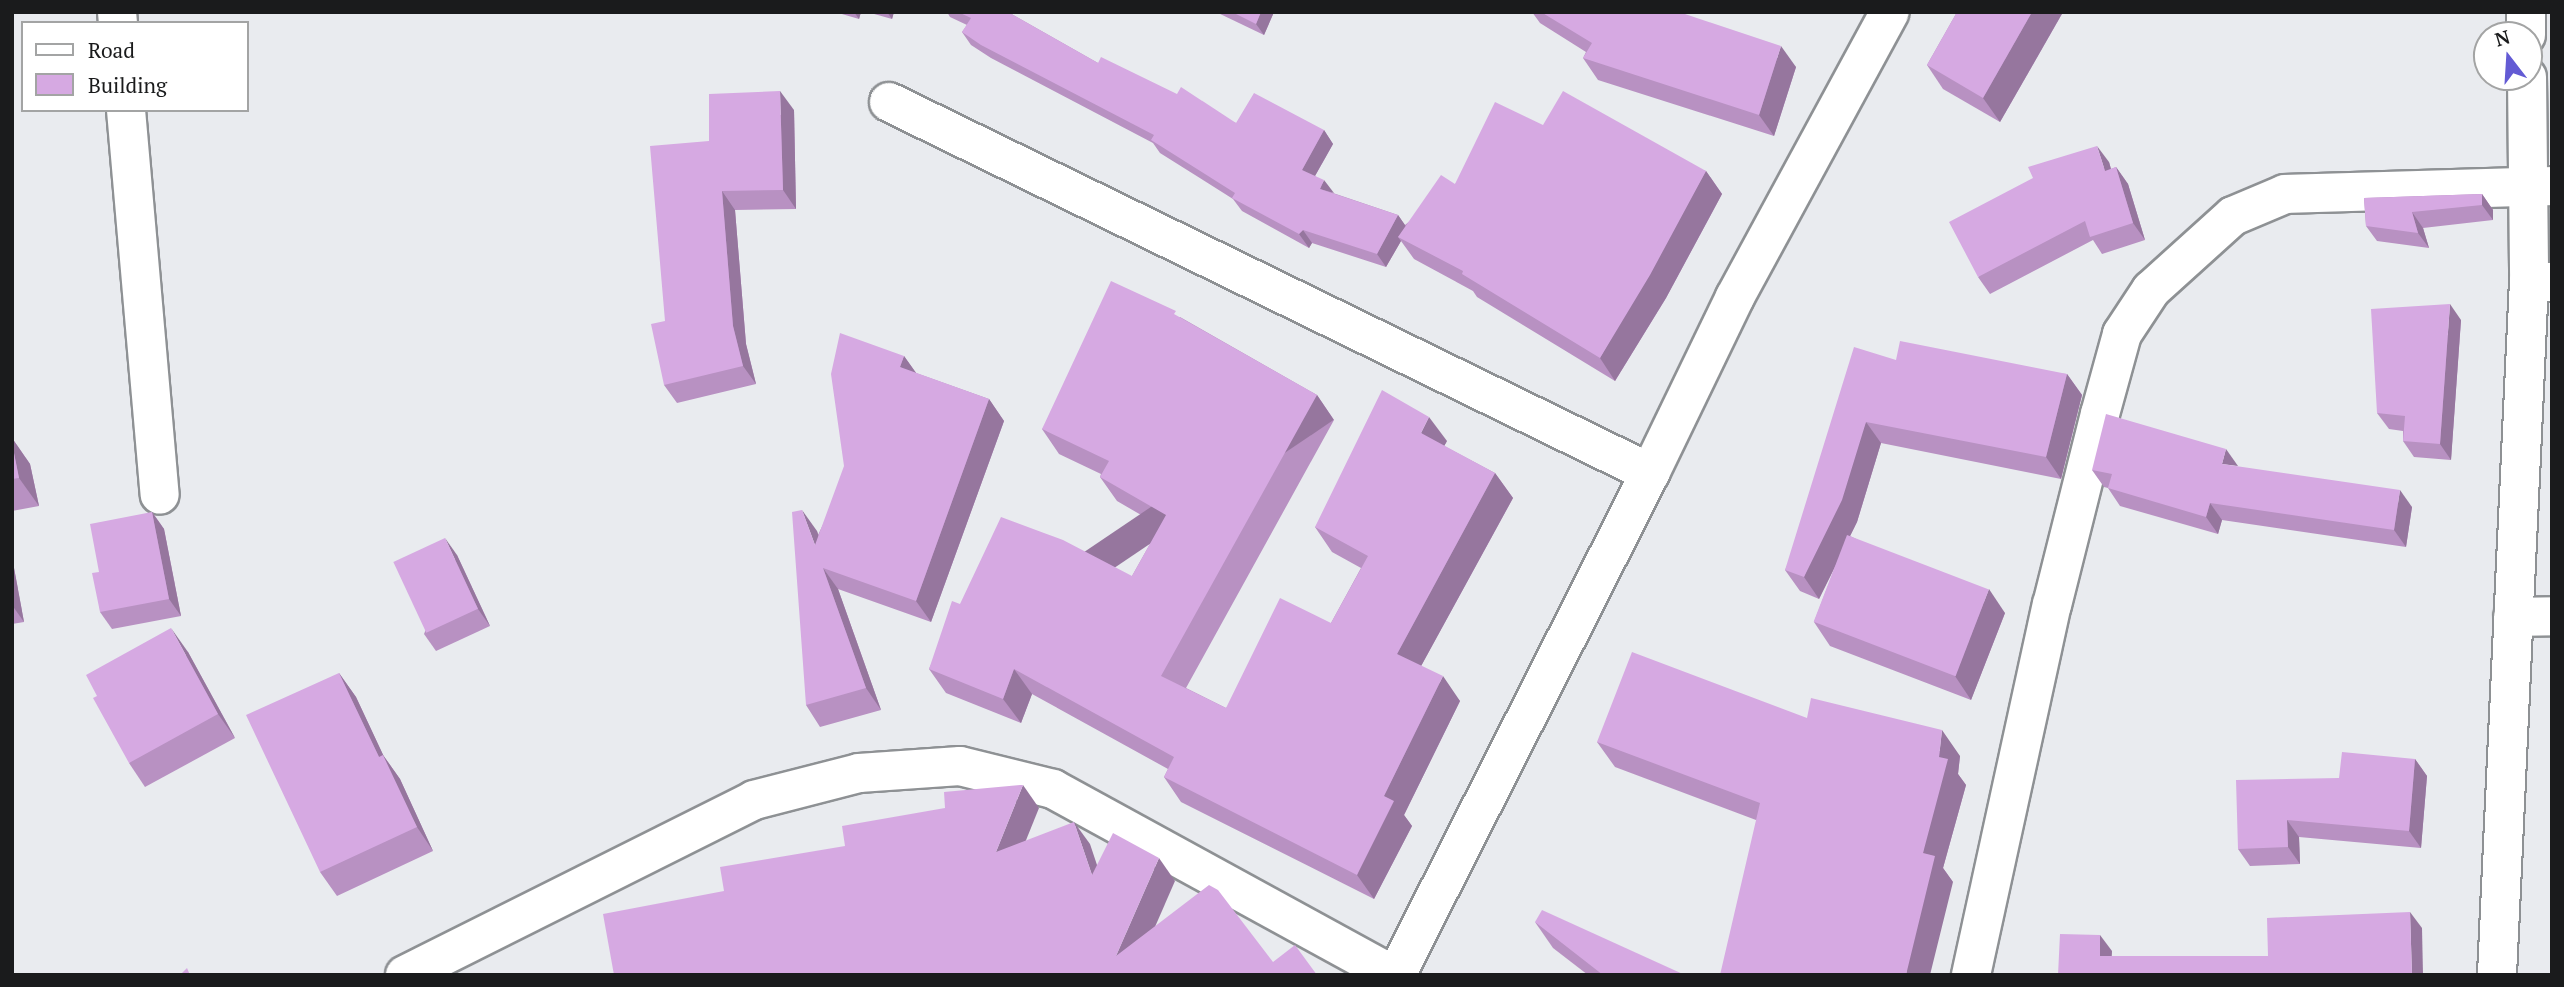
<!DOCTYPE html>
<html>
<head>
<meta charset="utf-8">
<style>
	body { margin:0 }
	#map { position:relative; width:2564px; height:987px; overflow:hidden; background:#e9ebef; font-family:"PT Serif",serif }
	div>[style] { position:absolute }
	.roads { filter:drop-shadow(2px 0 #8e9194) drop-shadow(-2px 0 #8e9194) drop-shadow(0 2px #8e9194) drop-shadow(0 -2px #8e9194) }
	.minor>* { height:38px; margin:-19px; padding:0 19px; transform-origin:19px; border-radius:19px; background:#fff }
	.major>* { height:38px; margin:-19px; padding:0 19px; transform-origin:19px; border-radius:19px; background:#fff }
	.wall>* { inset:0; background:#b891c2 }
	.shaded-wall>* { inset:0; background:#96769e; transform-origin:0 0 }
	.building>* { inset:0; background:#d6a9e2; transform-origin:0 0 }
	span { translate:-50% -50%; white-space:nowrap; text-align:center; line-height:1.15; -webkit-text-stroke:5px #fff; paint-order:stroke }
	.frame { position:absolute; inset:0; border:14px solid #1a1b1c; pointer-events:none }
	.legend { position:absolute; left:21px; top:21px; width:228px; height:91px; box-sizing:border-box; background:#fff; border:2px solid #a3a4a4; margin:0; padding:9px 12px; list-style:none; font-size:21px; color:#1a1b1c }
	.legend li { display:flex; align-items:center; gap:14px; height:35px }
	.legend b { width:35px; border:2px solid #a3a4a4 }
	.north { position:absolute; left:2473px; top:21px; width:70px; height:70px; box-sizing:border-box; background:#fff; border:2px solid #a3a4a4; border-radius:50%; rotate:343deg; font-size:19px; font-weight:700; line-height:28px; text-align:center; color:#1a1b1c }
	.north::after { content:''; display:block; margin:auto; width:24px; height:32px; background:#635bd4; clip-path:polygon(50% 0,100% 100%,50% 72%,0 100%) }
</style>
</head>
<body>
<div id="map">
	<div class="roads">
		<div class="minor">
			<i style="left:117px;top:12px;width:11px;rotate:85deg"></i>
			<i style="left:889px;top:102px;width:847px;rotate:25.99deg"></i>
			<i style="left:126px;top:110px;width:386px;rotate:85deg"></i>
			<i style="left:2513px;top:617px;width:39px;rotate:-1deg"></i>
			<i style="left:405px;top:975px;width:390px;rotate:-26.6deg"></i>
			<i style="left:754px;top:800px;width:108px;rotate:-14.4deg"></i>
			<i style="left:859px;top:773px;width:101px;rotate:-4deg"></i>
			<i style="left:960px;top:766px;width:96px;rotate:13.9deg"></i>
			<i style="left:1053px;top:789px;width:388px;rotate:28.7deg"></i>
			<i style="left:1396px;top:975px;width:563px;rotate:-63.16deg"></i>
			<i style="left:1650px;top:473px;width:195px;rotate:-64.2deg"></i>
			<i style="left:1735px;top:297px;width:324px;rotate:-61.5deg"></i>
			<i style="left:1971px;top:975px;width:379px;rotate:-77.7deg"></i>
			<i style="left:2052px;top:605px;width:197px;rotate:-75.9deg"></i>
			<i style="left:2100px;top:414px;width:83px;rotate:-74.6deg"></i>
			<i style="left:2122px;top:334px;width:53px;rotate:-56.6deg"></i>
			<i style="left:2151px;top:290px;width:110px;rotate:-42.1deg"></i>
			<i style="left:2233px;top:216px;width:56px;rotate:-22.9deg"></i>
			<i style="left:2285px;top:194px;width:267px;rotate:-1.7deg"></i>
			<i style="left:2497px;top:975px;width:694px;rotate:-87.36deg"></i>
		</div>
		<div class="major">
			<i style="left:2526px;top:12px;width:23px;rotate:90deg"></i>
			<i style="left:2527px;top:77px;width:205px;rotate:89.4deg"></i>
			<i style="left:2529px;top:282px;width:23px"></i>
		</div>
	</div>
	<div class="wall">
		<i style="clip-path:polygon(835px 12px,861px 12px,859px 19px)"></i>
		<i style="clip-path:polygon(867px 12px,894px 12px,892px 19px)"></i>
		<i style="clip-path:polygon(947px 12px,1008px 12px,1098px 63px,1236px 123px,1324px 130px,1333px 144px,1315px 176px,1333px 193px,1398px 215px,1405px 225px,1455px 184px,1543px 125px,1706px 171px,1722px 194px,1666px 298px,1615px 381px,1477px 297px,1473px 291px,1414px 259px,1401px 241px,1386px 267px,1312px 243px,1309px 248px,1242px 211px,1233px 199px,1160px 153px,1153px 143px,991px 58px,971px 45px,962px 32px,967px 25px,950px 17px)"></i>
		<i style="clip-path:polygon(1216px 12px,1274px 12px,1264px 35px)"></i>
		<i style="clip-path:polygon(1532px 12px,1679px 12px,1796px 67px,1774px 136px,1598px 80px,1583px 58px,1586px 52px,1540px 23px)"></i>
		<i style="clip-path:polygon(1957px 12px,2063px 12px,2000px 122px,1943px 89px,1927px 65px)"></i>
		<i style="clip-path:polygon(794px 110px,796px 209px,735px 210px,746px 344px,756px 384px,677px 403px,664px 385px,665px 321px,709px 141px)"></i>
		<i style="clip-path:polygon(2109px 162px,2111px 169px,2116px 167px,2128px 184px,2145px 240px,2102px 254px,2093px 240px,1990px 294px,1978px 277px)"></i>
		<i style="clip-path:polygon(2482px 194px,2493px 210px,2493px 220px,2423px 228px,2429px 248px,2377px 241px,2366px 226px,2364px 198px)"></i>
		<i style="clip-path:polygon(1180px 317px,1317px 395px,1334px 420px,1186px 688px,1226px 708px,1331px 623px,1361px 568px,1332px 552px,1315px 527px,1447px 441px,1444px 446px,1495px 473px,1513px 498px,1421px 666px,1460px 701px,1404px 815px,1412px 826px,1374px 899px,1181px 802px,1164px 777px,1168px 769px,1032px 694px,1021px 723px,946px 693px,929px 669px,960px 604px,1132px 576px,1160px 526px,1117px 501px,1100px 477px,1101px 474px,1059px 454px,1042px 429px)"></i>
		<i style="clip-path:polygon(2461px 320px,2451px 460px,2414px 457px,2403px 441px,2403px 431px,2389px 429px,2377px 413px)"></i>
		<i style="clip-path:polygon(904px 356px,916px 373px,989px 399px,1004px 421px,931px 622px,838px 589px,881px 710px,820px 727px,806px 705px,817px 531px,818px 535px)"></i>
		<i style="clip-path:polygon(1896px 360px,2067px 374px,2082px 395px,2061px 479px,1881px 443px,1857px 522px,1850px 536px,2005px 613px,1971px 700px,1830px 646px,1814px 622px,1836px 565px,1819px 599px,1800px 591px,1785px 570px)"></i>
		<i style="clip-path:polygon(12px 438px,30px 464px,39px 506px,12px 511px)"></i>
		<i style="clip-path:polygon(2238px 467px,2412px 507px,2406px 547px,2222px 520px,2218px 534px,2120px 506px,2108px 488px,2104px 487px,2092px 470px)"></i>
		<i style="clip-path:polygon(152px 512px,164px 529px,181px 616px,112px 629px,100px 612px,99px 572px)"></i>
		<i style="clip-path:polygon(457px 555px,490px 626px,436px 651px,424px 634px)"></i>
		<i style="clip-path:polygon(12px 557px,24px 622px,12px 624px)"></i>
		<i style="clip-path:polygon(188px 652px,235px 738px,145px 787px,129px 763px)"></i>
		<i style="clip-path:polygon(339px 673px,356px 697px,383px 755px,400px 779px,433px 851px,337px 896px,320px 872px)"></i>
		<i style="clip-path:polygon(1807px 718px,1960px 756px,1958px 774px,1966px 785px,1943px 868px,1953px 882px,1756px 820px,1615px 767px,1597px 742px)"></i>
		<i style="clip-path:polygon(2415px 759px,2427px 776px,2421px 848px,2299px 837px,2300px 864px,2250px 866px,2238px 849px,2339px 778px)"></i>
		<i style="clip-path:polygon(1535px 922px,1685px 975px,1588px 975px,1553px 948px)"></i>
	</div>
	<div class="shaded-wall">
		<i style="clip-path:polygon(854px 12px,861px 12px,859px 19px)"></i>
		<i style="clip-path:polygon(887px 12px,894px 12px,892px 19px)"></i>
		<i style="clip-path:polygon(1261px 12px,1274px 12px,1264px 35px,1256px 24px)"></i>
		<i style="clip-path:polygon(2032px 12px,2063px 12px,2000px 122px,1983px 98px)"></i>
		<i style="clip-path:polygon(1781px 46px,1796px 67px,1774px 136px,1759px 115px)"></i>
		<i style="clip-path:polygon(780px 91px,794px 110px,796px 209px,783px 190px)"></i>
		<i style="clip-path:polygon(1324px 130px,1333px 144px,1311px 183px,1302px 170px)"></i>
		<i style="clip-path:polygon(2097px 146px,2109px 162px,2116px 187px,2105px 171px)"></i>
		<i style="clip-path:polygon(2116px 167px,2128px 184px,2145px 240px,2133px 223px)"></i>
		<i style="clip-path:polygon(1706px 171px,1722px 194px,1666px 298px,1615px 381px,1600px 358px)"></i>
		<i style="clip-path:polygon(1324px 180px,1334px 193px,1320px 189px)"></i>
		<i style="clip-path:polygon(722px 191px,735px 210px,746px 344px,756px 384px,743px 366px,733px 326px)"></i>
		<i style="clip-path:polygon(2482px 194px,2493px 210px,2493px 220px,2482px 205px)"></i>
		<i style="clip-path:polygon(2412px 212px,2423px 228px,2429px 248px,2418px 233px)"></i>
		<i style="clip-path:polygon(1398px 215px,1407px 228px,1398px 237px,1401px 241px,1386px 267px,1377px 254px)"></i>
		<i style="clip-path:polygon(1303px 230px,1312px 243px,1309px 248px,1299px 234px)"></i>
		<i style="clip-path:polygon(2450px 304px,2461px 320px,2451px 460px,2440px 444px)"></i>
		<i style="clip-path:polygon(904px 356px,919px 377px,900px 367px)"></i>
		<i style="clip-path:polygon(2067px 374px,2082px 395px,2061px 479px,2046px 457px)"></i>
		<i style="left:1317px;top:395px;width:30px;height:321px;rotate:56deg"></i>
		<i style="clip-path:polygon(989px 399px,1004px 421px,931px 622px,916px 601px)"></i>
		<i style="clip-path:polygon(1429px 417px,1447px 441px,1438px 457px,1421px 433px)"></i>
		<i style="clip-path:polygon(1866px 422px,1881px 443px,1857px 522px,1819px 599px,1804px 577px)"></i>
		<i style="clip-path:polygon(12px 438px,30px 464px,39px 506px,19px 478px,12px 443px)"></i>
		<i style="clip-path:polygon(2226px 449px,2238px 466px,2222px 464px)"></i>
		<i style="clip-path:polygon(1495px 473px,1513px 498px,1414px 679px,1397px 654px)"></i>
		<i style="clip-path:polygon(2400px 490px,2412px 507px,2406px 547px,2394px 530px)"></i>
		<i style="clip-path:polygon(2210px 503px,2222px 520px,2218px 534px,2206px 517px)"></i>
		<i style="clip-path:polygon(802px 510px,817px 531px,829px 566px,815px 545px)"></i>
		<i style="clip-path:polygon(152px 512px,164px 529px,181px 616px,169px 599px)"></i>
		<i style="clip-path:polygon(445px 538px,457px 555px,490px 626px,478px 609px)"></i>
		<i style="clip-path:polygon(12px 557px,24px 622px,12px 605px)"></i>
		<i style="clip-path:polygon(823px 568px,838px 589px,881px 710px,866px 688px)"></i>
		<i style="clip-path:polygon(1989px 589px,2005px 613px,1971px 700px,1955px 676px)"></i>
		<i style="clip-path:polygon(171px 628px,188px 652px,235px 738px,218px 714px)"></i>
		<i style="clip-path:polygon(1014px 669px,1032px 694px,1021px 723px,1003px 699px)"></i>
		<i style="clip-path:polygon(339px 673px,356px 697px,386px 761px,383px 755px,400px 779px,433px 851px,417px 827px,379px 757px)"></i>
		<i style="clip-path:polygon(1443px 676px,1460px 701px,1404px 815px,1412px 826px,1374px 899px,1357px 875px,1384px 796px)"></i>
		<i style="clip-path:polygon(1942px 730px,1960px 756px,1958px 774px,1966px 785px,1943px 868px,1953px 882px,1930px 975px,1906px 975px,1923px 853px,1939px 757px)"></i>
		<i style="clip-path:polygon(2415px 759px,2427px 776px,2421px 848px,2409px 831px)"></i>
		<i style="clip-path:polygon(1023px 785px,1039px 808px,1012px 875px,996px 852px)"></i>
		<i style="clip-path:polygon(2287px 820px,2299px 837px,2300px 864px,2288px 847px)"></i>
		<i style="clip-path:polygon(1074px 822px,1090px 844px,1108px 898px,1092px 875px)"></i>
		<i style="clip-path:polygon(1159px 858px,1175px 881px,1134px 975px,1116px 956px)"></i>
		<i style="clip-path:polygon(2410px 912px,2422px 928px,2423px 975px,2412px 975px)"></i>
		<i style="clip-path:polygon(2100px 935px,2112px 951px,2111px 973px,2100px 956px)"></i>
	</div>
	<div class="building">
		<i style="clip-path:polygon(958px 12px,975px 12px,973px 16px,975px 12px,1008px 12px,1098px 63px,1101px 57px,1177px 94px,1181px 87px,1236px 123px,1254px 93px,1324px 130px,1302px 170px,1324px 180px,1320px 189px,1398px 215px,1377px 254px,1303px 230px,1299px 234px,1232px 198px,1235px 193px,1151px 140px,1154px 135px,981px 45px,962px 32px,971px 18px)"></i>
		<i style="clip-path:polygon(1232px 12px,1261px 12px,1256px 24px)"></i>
		<i style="clip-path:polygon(1541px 12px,1679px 12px,1781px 46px,1759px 115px,1583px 58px,1592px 43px)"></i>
		<i style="clip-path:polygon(1957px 12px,2032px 12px,1983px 98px,1927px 65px)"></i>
		<i style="clip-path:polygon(780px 91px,783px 190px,722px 191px,733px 326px,743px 366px,664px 385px,651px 324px,665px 321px,650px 146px,709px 141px,709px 94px)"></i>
		<i style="clip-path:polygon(1563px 91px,1706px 171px,1650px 275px,1600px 358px,1462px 274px,1463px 271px,1398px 237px,1441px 175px,1455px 184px,1495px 102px,1543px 125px)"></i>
		<i style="clip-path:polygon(2097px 146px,2105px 171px,2116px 167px,2133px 223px,2090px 237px,2085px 221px,1978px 277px,1949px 222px,2033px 178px,2028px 167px)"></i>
		<i style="clip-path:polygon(2482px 194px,2482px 205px,2412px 212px,2418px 233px,2366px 226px,2364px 198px)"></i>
		<i style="clip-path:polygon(1111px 281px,1176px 311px,1174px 314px,1317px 395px,1161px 676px,1226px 708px,1280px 598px,1331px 623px,1368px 556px,1315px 527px,1382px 390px,1429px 417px,1421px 433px,1495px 473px,1397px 654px,1443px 676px,1384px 796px,1394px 801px,1357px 875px,1164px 777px,1174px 757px,1014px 669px,1003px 699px,929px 669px,952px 601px,960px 604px,1001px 517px,1063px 540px,1132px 576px,1166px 515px,1100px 477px,1109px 461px,1042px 429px)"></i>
		<i style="clip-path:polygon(2450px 304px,2440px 444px,2403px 441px,2405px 416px,2377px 413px,2371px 309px)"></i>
		<i style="clip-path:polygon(840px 333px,904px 356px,900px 367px,989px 399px,916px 601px,823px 568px,866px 688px,806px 705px,792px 512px,802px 510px,815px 545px,844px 466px,831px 374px)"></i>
		<i style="clip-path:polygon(1900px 341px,2067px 374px,2046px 457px,1866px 422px,1842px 500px,1804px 577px,1785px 570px,1854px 347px,1896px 360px)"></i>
		<i style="clip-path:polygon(2106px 414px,2226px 449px,2222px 464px,2400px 490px,2394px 530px,2210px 503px,2206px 517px,2108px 488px,2112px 474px,2092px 470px)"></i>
		<i style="clip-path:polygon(12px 443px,19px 478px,12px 479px)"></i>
		<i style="clip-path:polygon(152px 512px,169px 599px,100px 612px,92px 573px,99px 572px,90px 524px)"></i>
		<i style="left:1847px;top:535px;width:152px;height:93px;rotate:21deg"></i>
		<i style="left:445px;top:538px;width:78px;height:57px;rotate:65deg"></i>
		<i style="clip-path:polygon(171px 628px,218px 714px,129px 763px,93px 698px,97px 696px,86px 675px)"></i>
		<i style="clip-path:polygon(1632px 652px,1807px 718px,1811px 698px,1942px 730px,1939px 757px,1948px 759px,1923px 853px,1935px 856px,1906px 975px,1720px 975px,1760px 803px,1597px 742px)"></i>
		<i style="clip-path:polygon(339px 673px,379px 757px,383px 755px,417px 827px,320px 872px,246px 715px)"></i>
		<i style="clip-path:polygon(2342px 752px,2415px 759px,2409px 831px,2287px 820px,2288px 847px,2238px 849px,2236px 780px,2339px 778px)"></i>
		<i style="clip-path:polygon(1020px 785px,1023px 785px,996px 852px,1074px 822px,1092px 875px,1113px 833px,1159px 858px,1116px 956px,1209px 885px,1218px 890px,1273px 962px,1295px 945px,1317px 975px,614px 975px,603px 914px,724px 891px,720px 867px,845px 846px,842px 826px,945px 808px,944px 792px)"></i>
		<i style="clip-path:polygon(1542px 910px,1685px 975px,1603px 975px,1535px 922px)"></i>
		<i style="clip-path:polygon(2410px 912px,2412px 975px,2058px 975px,2060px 934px,2100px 935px,2100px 956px,2268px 956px,2267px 918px)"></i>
		<i style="clip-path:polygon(187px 968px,190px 975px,180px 975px)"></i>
	</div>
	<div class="frame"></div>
	<ul class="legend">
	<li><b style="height:9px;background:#fff"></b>Road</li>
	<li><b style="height:19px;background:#d6a9e2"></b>Building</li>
	</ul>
	<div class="north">N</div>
</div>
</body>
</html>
